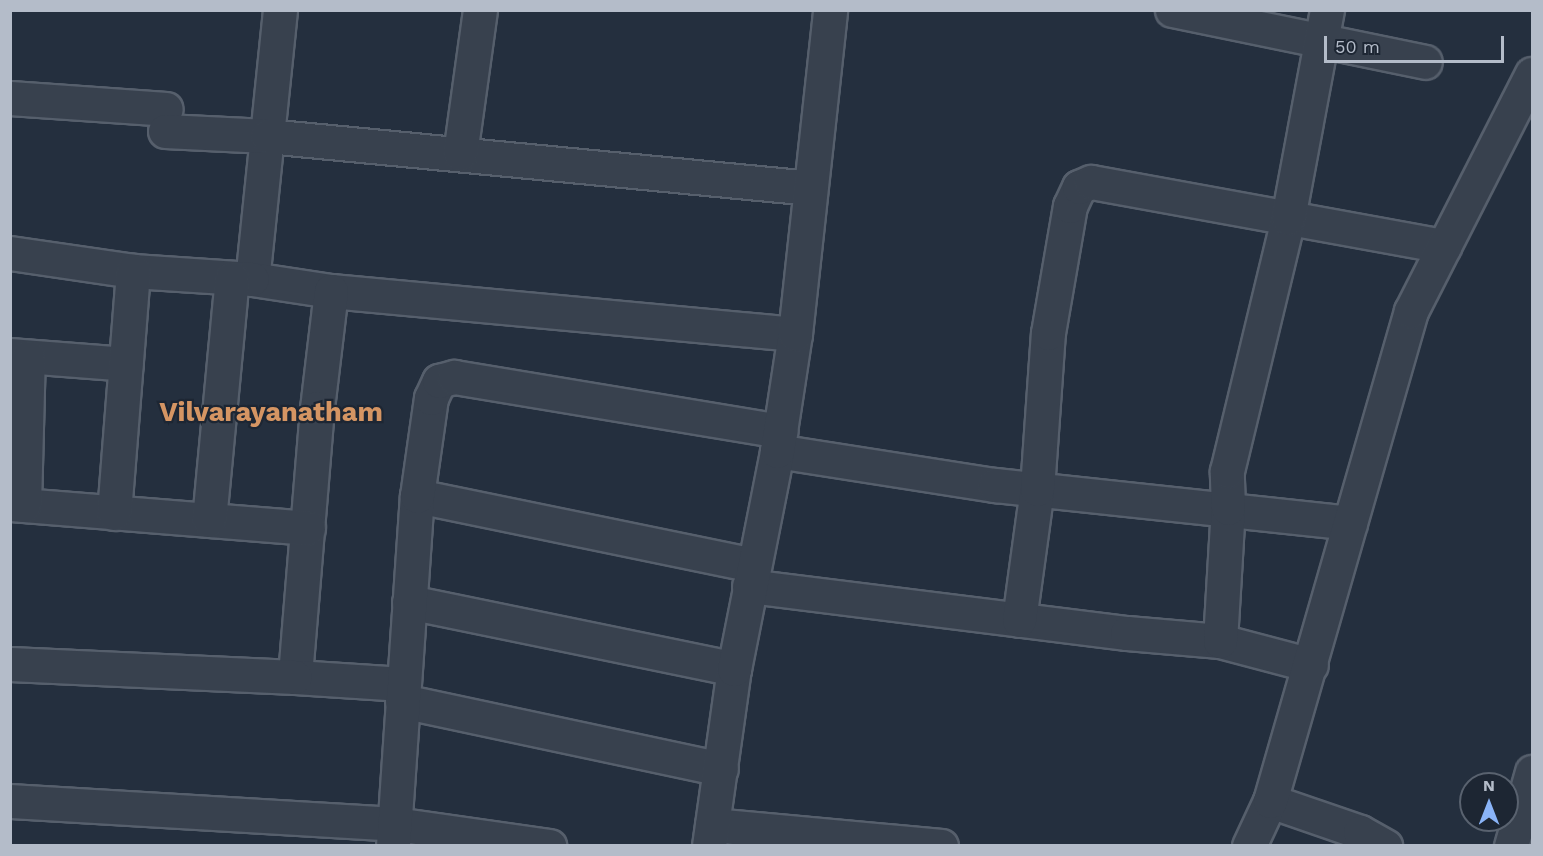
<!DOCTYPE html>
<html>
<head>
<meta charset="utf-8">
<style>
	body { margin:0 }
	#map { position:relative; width:1543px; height:856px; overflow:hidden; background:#242f3e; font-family:"Work Sans",sans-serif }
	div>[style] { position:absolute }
	.roads { filter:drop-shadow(2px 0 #565f6c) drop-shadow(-2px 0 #565f6c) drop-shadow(0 2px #565f6c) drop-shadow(0 -2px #565f6c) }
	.minor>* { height:33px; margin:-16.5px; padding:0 16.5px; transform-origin:16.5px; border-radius:16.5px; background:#38414e }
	span { translate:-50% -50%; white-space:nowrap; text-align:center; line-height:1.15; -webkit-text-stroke:4.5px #1d2633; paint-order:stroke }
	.district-label { font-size:27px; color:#d59563; font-weight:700 }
	.frame { position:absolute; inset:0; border:12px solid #b4bcc9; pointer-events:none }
	.north { position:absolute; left:1459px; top:772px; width:60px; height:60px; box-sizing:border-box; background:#1d2633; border:2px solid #59626f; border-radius:50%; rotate:0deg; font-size:16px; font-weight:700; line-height:24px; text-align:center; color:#b4bcc9 }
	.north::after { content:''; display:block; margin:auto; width:21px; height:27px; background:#8ab4f8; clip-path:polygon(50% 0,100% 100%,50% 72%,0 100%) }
	.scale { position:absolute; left:1324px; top:36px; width:180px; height:27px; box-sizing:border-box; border:3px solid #b4bcc9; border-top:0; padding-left:8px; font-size:18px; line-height:21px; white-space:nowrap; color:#b4bcc9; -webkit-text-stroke:4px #1d2633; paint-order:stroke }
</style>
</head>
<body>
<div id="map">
	<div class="roads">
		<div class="minor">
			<i style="left:280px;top:10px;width:270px;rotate:95.9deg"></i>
			<i style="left:252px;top:279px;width:80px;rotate:8.6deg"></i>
			<i style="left:331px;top:291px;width:466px;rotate:5.3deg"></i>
			<i style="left:1172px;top:10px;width:258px;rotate:11.6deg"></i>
			<i style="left:10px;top:98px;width:156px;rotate:4deg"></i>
			<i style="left:165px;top:131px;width:102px;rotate:2.8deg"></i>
			<i style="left:267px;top:136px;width:546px;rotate:5.46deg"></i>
			<i style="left:460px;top:154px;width:145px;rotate:-82.1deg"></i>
			<i style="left:10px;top:253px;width:124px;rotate:8.3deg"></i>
			<i style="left:133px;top:271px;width:119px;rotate:3.8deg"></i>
			<i style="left:331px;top:291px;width:118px;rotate:96.8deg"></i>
			<i style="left:317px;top:408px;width:270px;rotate:94.7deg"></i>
			<i style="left:295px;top:677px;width:108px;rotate:3.7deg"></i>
			<i style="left:10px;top:355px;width:116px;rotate:4.4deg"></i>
			<i style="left:777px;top:451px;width:221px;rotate:8.9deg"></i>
			<i style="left:995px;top:485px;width:357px;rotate:6.1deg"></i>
			<i style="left:417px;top:496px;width:343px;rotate:11.6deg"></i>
			<i style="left:10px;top:504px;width:299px;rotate:4.6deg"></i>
			<i style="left:24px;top:505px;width:148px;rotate:-88.5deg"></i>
			<i style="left:114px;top:513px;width:243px;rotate:-85.5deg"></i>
			<i style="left:209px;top:520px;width:243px;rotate:-84.6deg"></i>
			<i style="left:749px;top:586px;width:381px;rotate:7.1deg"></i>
			<i style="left:1127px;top:633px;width:93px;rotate:4.9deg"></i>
			<i style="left:1220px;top:641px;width:94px;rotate:14.8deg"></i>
			<i style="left:409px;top:602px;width:332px;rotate:11.6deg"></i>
			<i style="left:1019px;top:620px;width:132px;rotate:-82.2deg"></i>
			<i style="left:1037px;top:489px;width:156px;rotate:-86deg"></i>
			<i style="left:1048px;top:333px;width:129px;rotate:-80.2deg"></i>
			<i style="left:1070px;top:206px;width:21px;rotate:-65deg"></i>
			<i style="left:1079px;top:187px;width:13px;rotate:-23deg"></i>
			<i style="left:1091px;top:182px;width:359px;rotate:10.3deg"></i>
			<i style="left:1220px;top:641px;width:133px;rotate:-86.6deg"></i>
			<i style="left:1228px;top:508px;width:37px;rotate:-92deg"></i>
			<i style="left:1227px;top:471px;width:260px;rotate:-76.4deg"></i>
			<i style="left:1288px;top:218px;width:212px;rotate:-79.4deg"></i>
			<i style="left:10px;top:664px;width:285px;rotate:2.6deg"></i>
			<i style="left:402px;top:701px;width:326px;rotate:12deg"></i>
			<i style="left:10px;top:801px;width:386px;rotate:3.4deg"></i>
			<i style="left:395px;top:824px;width:156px;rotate:8.1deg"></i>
			<i style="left:1270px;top:801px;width:95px;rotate:19deg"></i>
			<i style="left:1360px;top:832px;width:29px;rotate:29deg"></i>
			<i style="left:712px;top:825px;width:230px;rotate:5.2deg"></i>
			<i style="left:393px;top:846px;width:351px;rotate:-86.1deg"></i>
			<i style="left:417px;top:496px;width:99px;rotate:-81.9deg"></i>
			<i style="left:431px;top:398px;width:19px;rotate:-65deg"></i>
			<i style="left:439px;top:381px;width:16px;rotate:-15deg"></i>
			<i style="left:454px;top:377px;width:331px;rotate:9.4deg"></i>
			<i style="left:709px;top:846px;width:179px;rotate:-82deg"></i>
			<i style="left:734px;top:669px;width:222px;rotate:-78.8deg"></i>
			<i style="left:777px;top:451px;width:118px;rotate:-81.3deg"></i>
			<i style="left:795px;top:334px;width:326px;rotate:-83.8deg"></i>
			<i style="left:1249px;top:846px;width:50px;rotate:-65deg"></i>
			<i style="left:1270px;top:801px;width:510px;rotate:-73.95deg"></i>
			<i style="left:1411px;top:311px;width:266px;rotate:-63deg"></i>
			<i style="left:1511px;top:846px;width:77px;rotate:-74.2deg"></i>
		</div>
	</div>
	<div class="district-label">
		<span style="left:271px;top:413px">Vilvarayanatham</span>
	</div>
	<div class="frame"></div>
	<div class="north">N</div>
	<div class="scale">50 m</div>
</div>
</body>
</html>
